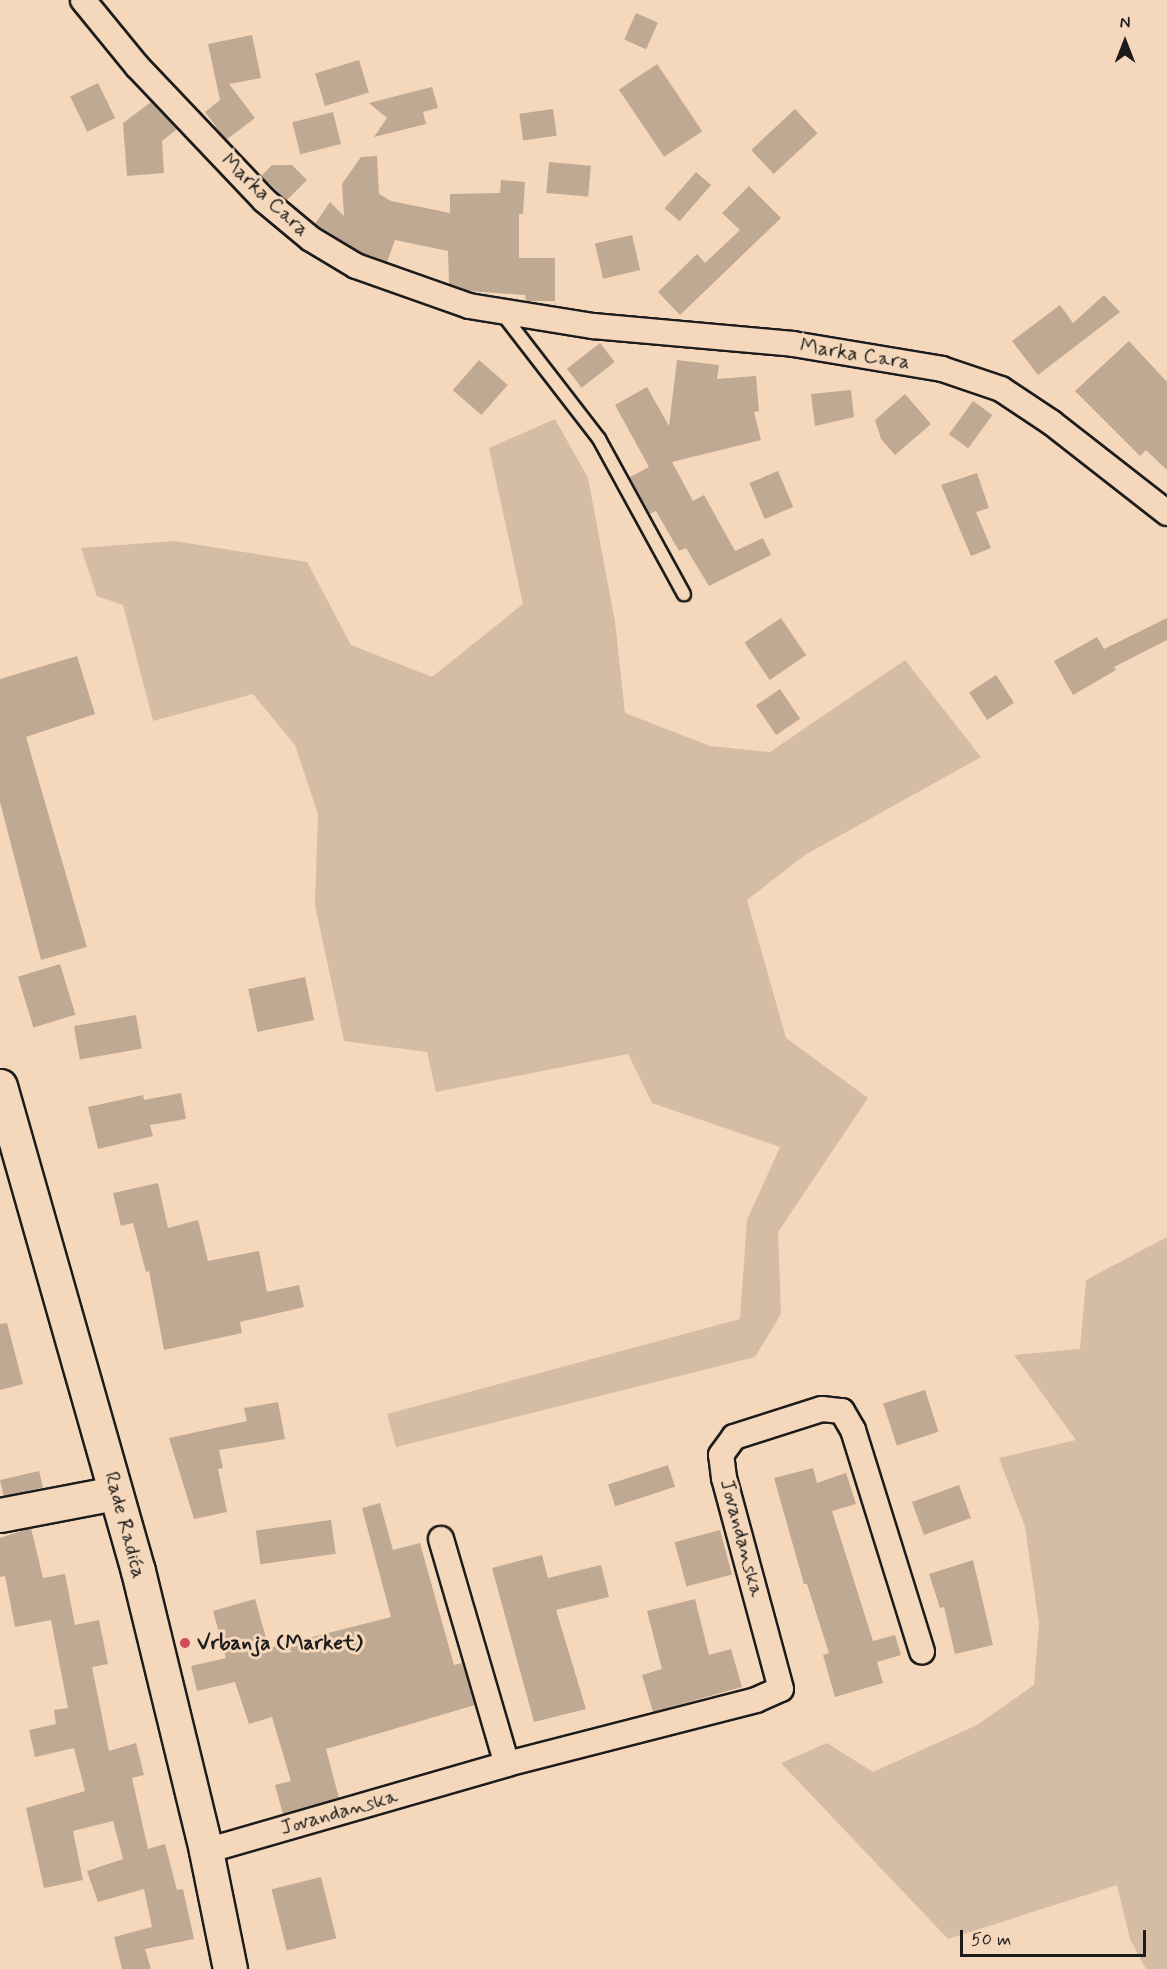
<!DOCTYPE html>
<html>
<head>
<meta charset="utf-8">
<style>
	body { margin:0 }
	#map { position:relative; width:1167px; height:1969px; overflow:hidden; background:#f5d8bb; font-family:Mynerve,sans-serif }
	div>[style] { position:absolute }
	.green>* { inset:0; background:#d5bca4 }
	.building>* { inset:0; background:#c0a993; transform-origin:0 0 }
	.roads { filter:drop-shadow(2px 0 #1c1c1c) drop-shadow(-2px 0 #1c1c1c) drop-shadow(0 2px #1c1c1c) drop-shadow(0 -2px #1c1c1c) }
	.lane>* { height:12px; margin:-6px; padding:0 6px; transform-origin:6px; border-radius:6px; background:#f5d8bb }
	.street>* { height:24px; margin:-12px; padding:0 12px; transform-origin:12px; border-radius:12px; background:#f5d8bb }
	.secondary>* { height:33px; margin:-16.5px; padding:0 16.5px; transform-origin:16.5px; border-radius:16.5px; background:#f5d8bb }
	.primary>* { height:33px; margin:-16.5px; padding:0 16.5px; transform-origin:16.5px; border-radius:16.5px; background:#f5d8bb }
	.dots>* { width:16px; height:16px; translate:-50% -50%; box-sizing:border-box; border:3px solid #f5d8bb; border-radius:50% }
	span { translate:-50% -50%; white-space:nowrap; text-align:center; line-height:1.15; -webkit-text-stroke:6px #f5d8bb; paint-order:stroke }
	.street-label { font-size:21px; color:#1c1c1c }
	.poi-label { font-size:21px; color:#1c1c1c; font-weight:700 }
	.left { translate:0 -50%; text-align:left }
	.north { position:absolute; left:1095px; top:12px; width:60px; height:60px; -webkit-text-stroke:4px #f5d8bb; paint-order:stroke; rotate:0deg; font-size:16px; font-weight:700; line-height:24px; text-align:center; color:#1c1c1c }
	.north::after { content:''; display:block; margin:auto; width:21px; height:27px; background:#1c1c1c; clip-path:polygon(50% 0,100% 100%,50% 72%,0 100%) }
	.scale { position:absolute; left:960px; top:1930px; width:186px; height:27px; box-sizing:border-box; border:3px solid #1c1c1c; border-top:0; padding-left:8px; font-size:18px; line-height:21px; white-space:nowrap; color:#1c1c1c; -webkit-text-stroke:4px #f5d8bb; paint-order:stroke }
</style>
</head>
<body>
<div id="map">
	<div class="green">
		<i style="clip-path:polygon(555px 419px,588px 478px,615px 622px,625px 713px,710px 746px,770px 752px,905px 660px,981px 757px,805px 855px,747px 900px,786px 1038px,868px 1098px,778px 1232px,781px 1314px,755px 1357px,396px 1447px,387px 1414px,740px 1319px,747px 1220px,780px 1147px,652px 1103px,628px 1054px,436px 1092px,427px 1052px,344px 1041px,315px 905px,318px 814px,295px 745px,253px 694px,153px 721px,123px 605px,97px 596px,81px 548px,174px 541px,307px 562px,351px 645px,432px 677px,523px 604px,489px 448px)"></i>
		<i style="clip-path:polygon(1167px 1237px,1167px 1969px,1146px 1969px,1130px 1939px,1117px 1885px,948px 1939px,781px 1763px,827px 1743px,873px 1772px,977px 1725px,1034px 1685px,1039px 1624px,1025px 1527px,999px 1458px,1076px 1440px,1014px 1355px,1080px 1349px,1086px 1280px)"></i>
	</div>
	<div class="building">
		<i style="left:636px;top:13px;width:24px;height:29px;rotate:24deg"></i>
		<i style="clip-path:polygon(252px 35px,261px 78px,229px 84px,255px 118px,226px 140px,205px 112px,220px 100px,208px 44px)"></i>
		<i style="left:359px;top:60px;width:34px;height:46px;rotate:73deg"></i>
		<i style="left:657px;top:64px;width:81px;height:46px;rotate:56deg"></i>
		<i style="left:98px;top:83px;width:39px;height:31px;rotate:64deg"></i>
		<i style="clip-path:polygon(432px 87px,438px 108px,423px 112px,426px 124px,374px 137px,387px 118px,369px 103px)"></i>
		<i style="clip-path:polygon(151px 102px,177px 129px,162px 141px,164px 173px,127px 176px,123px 123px)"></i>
		<i style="left:553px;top:109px;width:27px;height:34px;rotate:82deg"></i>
		<i style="left:795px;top:109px;width:33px;height:60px;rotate:47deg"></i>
		<i style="left:333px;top:112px;width:33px;height:42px;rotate:76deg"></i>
		<i style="clip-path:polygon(377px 156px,379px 194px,391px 201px,450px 213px,450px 194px,500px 193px,501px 180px,525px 182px,523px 214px,519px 214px,519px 258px,555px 258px,555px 301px,526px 301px,525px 295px,469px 291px,449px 284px,448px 251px,395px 240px,387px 262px,362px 253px,315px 224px,330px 202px,344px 216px,342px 184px,361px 157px)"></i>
		<i style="left:549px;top:162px;width:42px;height:31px;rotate:5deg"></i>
		<i style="clip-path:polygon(272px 165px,292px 165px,307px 180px,287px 200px,261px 176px)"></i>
		<i style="left:696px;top:172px;width:20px;height:48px;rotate:41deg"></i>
		<i style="clip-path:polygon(749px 186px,781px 218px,680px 315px,658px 292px,697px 254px,705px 263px,740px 230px,722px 213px)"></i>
		<i style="left:632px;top:235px;width:36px;height:38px;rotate:77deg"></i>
		<i style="clip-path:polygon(1104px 295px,1120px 312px,1038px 375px,1012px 341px,1060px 305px,1073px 323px)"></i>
		<i style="clip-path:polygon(1129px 341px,1167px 382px,1167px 470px,1146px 450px,1140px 456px,1075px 391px)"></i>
		<i style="left:600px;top:343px;width:24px;height:42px;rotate:52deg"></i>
		<i style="left:479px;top:360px;width:38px;height:40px;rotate:41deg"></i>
		<i style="clip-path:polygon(677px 360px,719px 365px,717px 379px,756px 376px,759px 411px,754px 412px,761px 440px,672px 462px,693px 501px,704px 495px,735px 551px,763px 538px,771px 555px,709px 586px,686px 548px,679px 551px,656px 511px,650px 514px,630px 477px,649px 467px,615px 405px,647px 387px,669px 426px)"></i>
		<i style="clip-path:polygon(851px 390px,854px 417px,815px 426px,811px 394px)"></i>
		<i style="clip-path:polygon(905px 394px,931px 424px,895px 455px,881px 439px,875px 420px)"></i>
		<i style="left:973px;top:401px;width:24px;height:41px;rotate:36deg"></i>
		<i style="left:778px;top:471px;width:39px;height:31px;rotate:67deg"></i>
		<i style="clip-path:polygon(977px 473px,989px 508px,976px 512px,991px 548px,971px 556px,941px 485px)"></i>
		<i style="left:781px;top:618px;width:45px;height:44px;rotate:56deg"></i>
		<i style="clip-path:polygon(1167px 618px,1167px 640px,1114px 667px,1116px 670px,1073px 695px,1054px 661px,1097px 637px,1104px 649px)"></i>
		<i style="clip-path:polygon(77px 656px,95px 714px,26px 737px,87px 947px,41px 960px,0 802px,0 679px)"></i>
		<i style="left:996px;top:675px;width:33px;height:32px;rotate:57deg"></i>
		<i style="left:780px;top:689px;width:36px;height:29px;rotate:56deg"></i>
		<i style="left:60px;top:964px;width:53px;height:44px;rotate:73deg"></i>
		<i style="left:305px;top:977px;width:44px;height:58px;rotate:78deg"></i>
		<i style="left:136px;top:1015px;width:34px;height:63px;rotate:80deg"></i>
		<i style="clip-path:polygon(181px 1093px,186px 1119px,150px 1125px,153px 1136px,98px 1149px,88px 1107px,143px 1095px,144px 1100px)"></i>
		<i style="clip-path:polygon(158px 1183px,168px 1228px,198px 1220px,208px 1261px,259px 1251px,267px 1292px,299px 1285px,304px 1307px,240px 1322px,242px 1333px,164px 1350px,149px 1271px,146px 1272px,133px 1223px,121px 1226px,113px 1193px)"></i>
		<i style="clip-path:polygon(7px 1323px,23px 1384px,0 1390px,0 1324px)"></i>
		<i style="left:925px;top:1390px;width:44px;height:44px;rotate:72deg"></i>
		<i style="clip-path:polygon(278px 1402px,285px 1439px,219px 1450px,223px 1468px,218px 1469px,227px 1512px,194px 1519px,169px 1438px,247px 1421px,244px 1408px)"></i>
		<i style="left:668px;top:1465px;width:23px;height:63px;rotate:72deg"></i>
		<i style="clip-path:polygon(813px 1468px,817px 1483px,846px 1473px,856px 1504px,832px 1511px,873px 1641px,895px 1635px,901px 1655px,877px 1662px,883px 1683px,835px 1697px,823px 1655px,829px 1653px,807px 1584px,804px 1584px,774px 1478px)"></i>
		<i style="left:39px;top:1471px;width:17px;height:40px;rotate:77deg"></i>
		<i style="left:959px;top:1485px;width:35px;height:50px;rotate:70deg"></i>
		<i style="clip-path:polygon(380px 1503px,393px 1550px,420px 1543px,454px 1665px,462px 1663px,475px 1705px,326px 1749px,339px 1798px,283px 1814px,275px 1785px,291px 1781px,272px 1717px,249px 1724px,235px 1682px,197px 1691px,191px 1666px,226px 1658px,213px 1611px,255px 1599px,269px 1648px,391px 1617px,362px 1508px)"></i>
		<i style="left:331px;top:1520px;width:34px;height:76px;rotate:82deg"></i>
		<i style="clip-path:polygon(31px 1528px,43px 1578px,65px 1574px,75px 1625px,99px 1620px,108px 1664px,92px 1667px,109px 1751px,136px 1743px,144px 1775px,132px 1778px,148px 1849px,165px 1844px,177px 1890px,183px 1889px,194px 1939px,145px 1949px,151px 1969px,122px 1969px,114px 1937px,152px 1927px,144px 1889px,98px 1902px,87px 1871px,123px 1859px,113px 1821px,73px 1831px,83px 1880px,44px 1888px,26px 1808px,85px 1791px,74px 1748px,35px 1757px,29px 1730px,56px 1724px,54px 1710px,68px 1708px,51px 1620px,15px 1627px,5px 1576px,0 1577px,0 1538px)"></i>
		<i style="left:720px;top:1530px;width:46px;height:47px;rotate:75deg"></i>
		<i style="clip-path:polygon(542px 1555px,548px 1578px,601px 1565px,609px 1597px,556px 1610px,586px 1709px,534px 1722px,492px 1568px)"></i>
		<i style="clip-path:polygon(973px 1560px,993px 1645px,955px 1654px,944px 1607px,940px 1608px,929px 1574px)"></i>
		<i style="clip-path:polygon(695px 1599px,709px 1655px,731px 1649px,742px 1687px,653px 1712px,642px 1675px,662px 1669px,647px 1611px)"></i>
		<i style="left:321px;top:1877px;width:63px;height:51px;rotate:76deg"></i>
	</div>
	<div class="roads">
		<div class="lane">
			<i style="left:501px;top:312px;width:160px;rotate:52.3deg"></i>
			<i style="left:599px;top:439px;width:177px;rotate:61.3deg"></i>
		</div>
		<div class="street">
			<i style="left:83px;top:0;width:85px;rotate:50.7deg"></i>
			<i style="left:137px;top:66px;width:185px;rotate:46.5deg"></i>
			<i style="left:264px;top:200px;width:61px;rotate:39.7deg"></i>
			<i style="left:311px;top:239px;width:52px;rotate:31deg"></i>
			<i style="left:356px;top:266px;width:120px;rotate:19.5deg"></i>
			<i style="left:469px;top:306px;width:126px;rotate:9.2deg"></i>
			<i style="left:593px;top:326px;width:201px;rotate:5.1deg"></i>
			<i style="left:793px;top:344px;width:151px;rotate:9.5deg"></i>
			<i style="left:942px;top:369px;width:62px;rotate:18.7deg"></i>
			<i style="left:1001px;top:389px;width:61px;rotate:33.7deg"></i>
			<i style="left:1052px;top:423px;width:146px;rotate:38deg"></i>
			<i style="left:441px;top:1539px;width:234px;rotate:73.7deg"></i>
			<i style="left:206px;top:1851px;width:313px;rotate:-16.1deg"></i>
			<i style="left:507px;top:1764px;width:257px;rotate:-14.4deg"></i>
			<i style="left:756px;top:1700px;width:27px;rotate:-24deg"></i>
			<i style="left:781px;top:1689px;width:219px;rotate:-105.1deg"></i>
			<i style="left:724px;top:1478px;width:23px;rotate:-97deg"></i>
			<i style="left:721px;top:1455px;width:22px;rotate:-54deg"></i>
			<i style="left:734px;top:1437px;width:92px;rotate:-17.7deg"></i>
			<i style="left:822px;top:1409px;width:20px;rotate:6deg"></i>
			<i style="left:842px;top:1411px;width:22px;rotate:60deg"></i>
			<i style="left:853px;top:1430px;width:232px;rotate:72.7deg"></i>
		</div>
		<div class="secondary">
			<i style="left:0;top:1515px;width:117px;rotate:-10.8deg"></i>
		</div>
		<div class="primary">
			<i style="left:0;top:1086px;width:504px;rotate:74.12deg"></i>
			<i style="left:138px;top:1571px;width:288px;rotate:76.3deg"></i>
			<i style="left:206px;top:1851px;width:120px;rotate:78.5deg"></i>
		</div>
	</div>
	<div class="dots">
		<i style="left:185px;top:1643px;background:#d1495b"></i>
	</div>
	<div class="street-label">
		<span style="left:265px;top:195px;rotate:43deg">Marka Cara</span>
		<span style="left:855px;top:354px;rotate:9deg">Marka Cara</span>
		<span style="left:125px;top:1525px;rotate:75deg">Rade Radića</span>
		<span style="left:742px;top:1538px;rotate:75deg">Jovandanska</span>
		<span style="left:339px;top:1812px;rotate:-16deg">Jovandanska</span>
	</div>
	<div class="poi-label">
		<span class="left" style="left:197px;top:1643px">Vrbanja (Market)</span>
	</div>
	<div class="north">N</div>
	<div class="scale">50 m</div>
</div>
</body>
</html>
